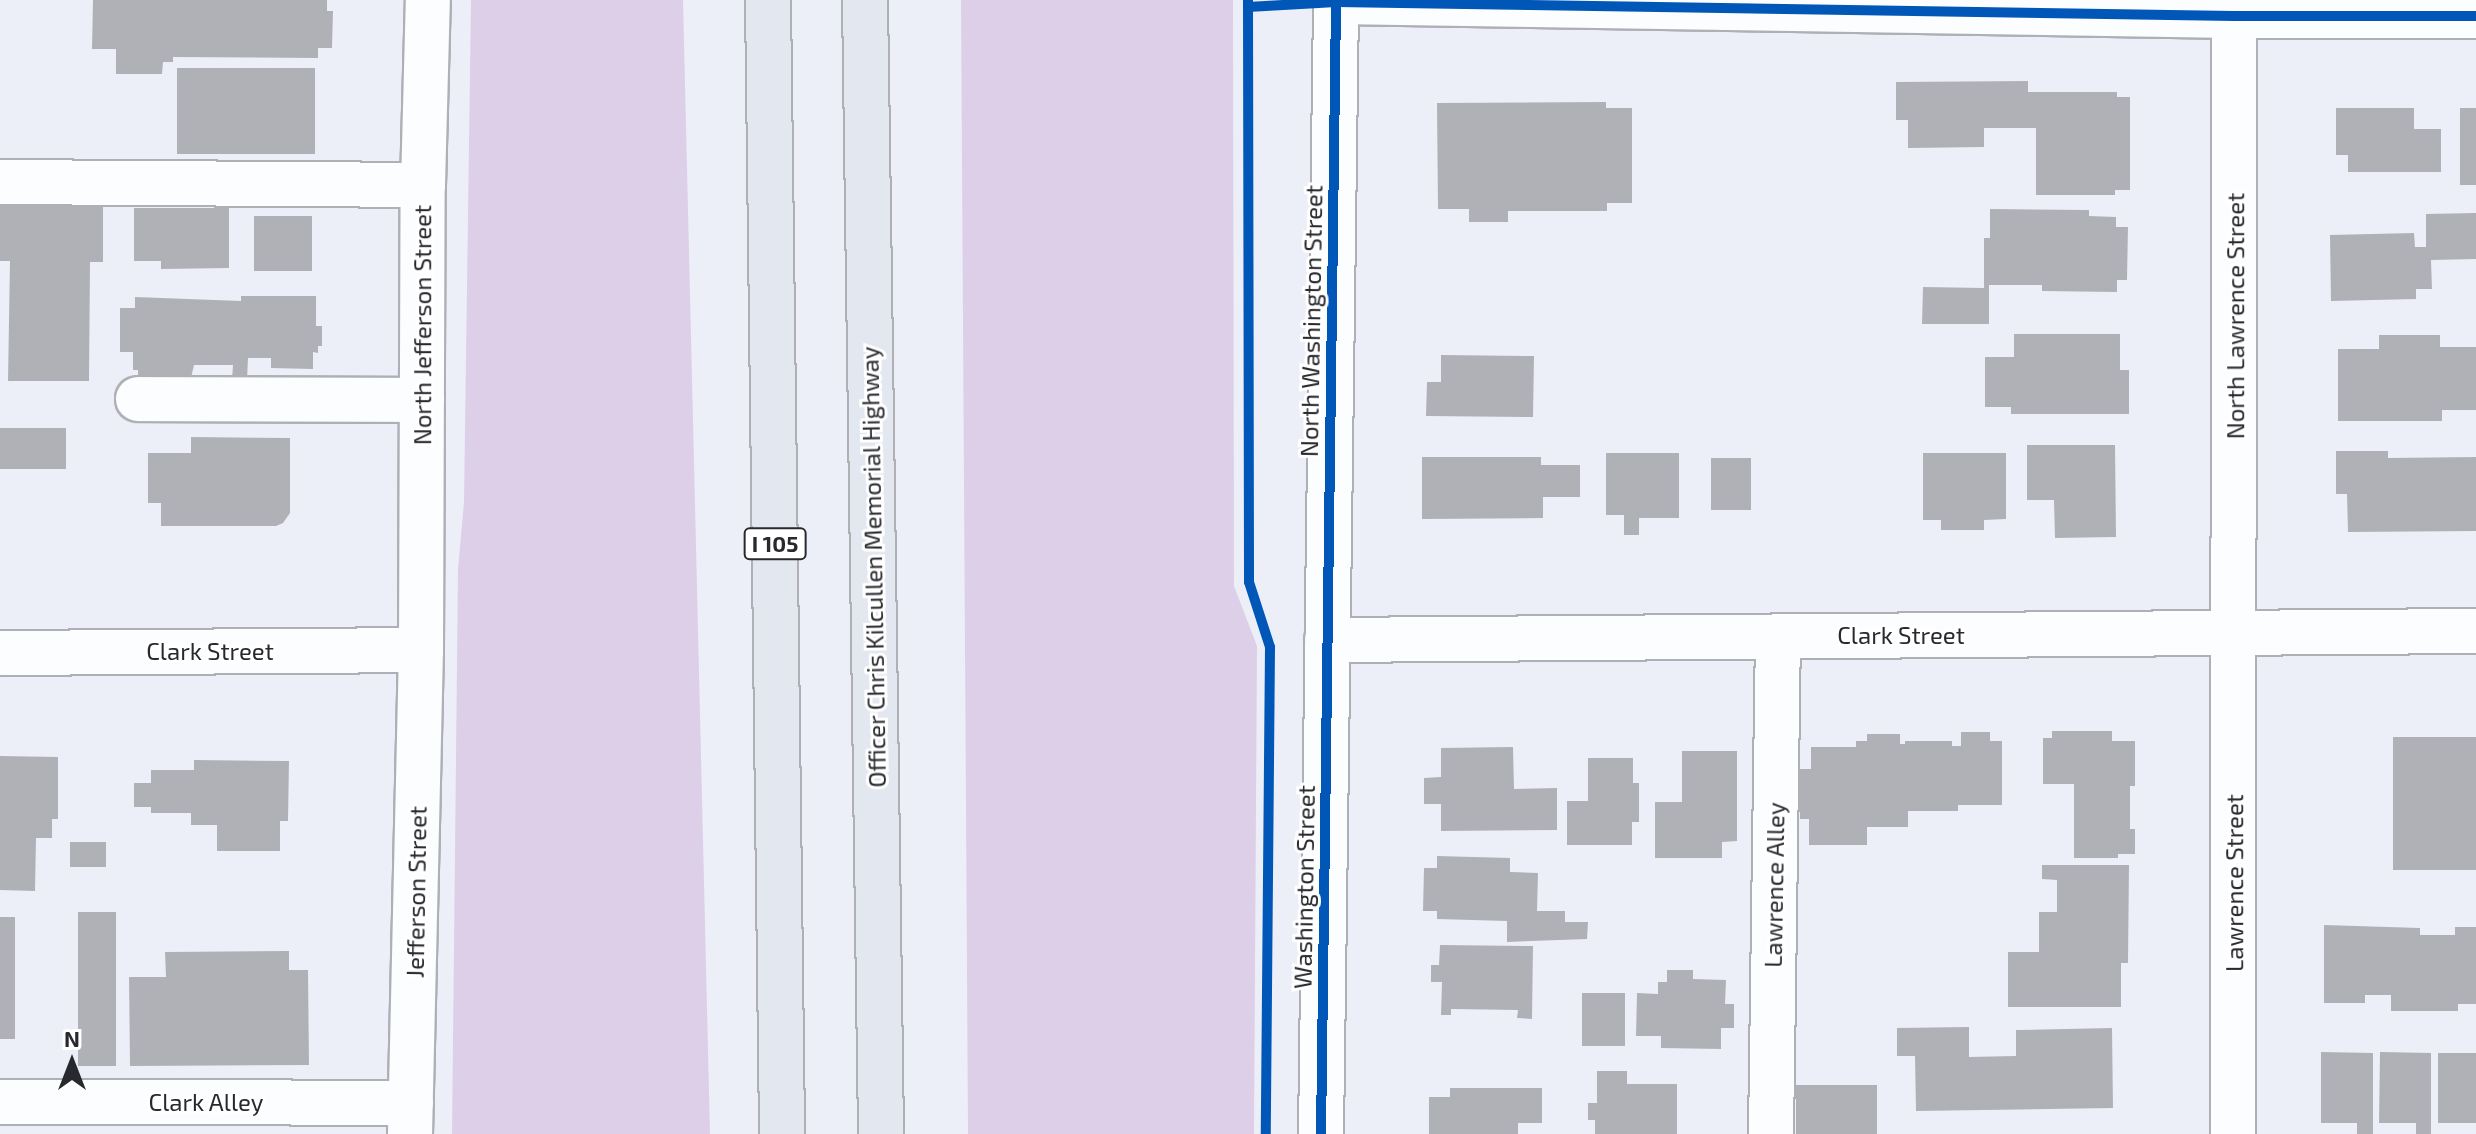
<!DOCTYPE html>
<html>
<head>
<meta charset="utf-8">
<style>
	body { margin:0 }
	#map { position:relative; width:2476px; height:1134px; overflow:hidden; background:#edeff8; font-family:"Exo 2",sans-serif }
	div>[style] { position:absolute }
	.green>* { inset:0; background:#ddcfe7 }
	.building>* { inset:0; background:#b0b1b7; transform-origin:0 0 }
	.roads { filter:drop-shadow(2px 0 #aeb0b6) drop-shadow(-2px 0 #aeb0b6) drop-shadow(0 2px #aeb0b6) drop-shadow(0 -2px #aeb0b6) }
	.minor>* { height:44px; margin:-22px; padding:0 22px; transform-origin:22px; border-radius:22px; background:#fcfdfe }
	.highway>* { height:44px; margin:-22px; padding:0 22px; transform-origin:22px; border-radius:22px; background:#e2e7f0 }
	.cycleway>* { height:10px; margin:-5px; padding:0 5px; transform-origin:5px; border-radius:5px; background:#0057b8 }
	span { translate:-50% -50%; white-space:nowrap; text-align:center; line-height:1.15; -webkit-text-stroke:6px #fff; paint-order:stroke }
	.shield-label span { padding:2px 6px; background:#fff; border:2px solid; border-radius:6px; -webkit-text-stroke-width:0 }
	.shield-label { font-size:22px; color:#28292e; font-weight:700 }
	.street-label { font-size:24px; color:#28292e }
	.north { position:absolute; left:32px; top:1022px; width:80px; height:80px; -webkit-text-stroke:6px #fff; paint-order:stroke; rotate:0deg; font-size:22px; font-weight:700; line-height:32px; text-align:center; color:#28292e }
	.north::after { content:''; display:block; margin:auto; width:28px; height:36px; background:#28292e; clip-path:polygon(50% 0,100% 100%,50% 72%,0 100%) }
</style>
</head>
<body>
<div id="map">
	<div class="green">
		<i style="clip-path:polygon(471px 0,683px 0,710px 1134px,452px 1134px,458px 569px,464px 502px)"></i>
		<i style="clip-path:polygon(961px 0,1233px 0,1234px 586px,1257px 646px,1254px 1134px,968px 1134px)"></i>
	</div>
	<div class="building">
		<i style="clip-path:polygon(93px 0,327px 0,327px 11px,333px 11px,332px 48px,318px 48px,318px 58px,173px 57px,173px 62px,163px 62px,162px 74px,116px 74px,116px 49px,92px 49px)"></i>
		<i style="left:177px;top:68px;width:138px;height:86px"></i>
		<i style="clip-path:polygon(2028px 81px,2028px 92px,2117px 92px,2117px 97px,2130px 97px,2130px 190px,2115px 190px,2115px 195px,2036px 195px,2036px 128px,1984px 128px,1984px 147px,1908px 148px,1908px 120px,1896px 120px,1896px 82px)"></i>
		<i style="clip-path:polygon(1606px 102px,1606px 108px,1632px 108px,1632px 203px,1607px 203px,1607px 211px,1508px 211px,1508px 222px,1469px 222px,1469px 209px,1438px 209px,1437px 103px)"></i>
		<i style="clip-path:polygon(2336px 108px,2414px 108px,2414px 129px,2441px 129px,2441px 172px,2348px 172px,2348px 155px,2336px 155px)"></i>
		<i style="left:2460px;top:108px;width:16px;height:77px"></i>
		<i style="clip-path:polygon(0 200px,103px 200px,103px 262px,90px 262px,89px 381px,8px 381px,10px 261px,0 261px)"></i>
		<i style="clip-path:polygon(134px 208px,229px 208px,229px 268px,161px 269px,161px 261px,134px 261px)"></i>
		<i style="clip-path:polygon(1990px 209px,2089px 210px,2089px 216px,2116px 217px,2116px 227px,2128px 227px,2127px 280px,2117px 280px,2117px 292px,2042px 291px,2042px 285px,1989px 285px,1989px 324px,1922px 324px,1923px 287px,1984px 288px,1984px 238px,1990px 238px)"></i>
		<i style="clip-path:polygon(2476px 213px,2476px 259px,2431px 260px,2432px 289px,2416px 289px,2416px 299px,2331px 301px,2330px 235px,2414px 233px,2415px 247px,2426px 247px,2426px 214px)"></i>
		<i style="left:254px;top:216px;width:58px;height:55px"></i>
		<i style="clip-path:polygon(241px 296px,316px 296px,316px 326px,322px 326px,322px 346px,318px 346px,318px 353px,313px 352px,313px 369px,271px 368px,271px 358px,248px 358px,247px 380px,232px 380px,233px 365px,194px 365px,190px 382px,138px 377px,138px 370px,133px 370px,133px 352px,120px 352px,120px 308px,135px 308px,135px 297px,241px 301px)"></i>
		<i style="clip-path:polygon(2014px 334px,2120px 334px,2120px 370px,2129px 370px,2129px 414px,2011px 414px,2011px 407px,1985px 407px,1985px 357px,2014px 357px)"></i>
		<i style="clip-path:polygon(2379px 335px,2440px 335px,2440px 347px,2476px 347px,2476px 410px,2442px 410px,2442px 421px,2338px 421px,2338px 349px,2379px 349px)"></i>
		<i style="clip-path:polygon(1441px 355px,1534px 356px,1533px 417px,1426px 416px,1427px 382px,1441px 382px)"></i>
		<i style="left:0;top:428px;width:66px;height:41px"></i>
		<i style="clip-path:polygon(191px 437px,290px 438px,290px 513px,283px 523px,276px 526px,161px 526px,161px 503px,148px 503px,148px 453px,191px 453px)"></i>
		<i style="clip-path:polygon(2027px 445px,2115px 445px,2116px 537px,2055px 538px,2054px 500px,2027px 500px)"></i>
		<i style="clip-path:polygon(2336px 451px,2388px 451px,2388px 458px,2476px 457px,2476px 531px,2348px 532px,2347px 494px,2336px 494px)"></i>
		<i style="clip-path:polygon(1606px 453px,1679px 453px,1679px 518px,1639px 518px,1639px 535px,1624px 535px,1624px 515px,1606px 515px)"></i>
		<i style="clip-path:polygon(1923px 453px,2006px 453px,2006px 519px,1984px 520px,1984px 530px,1941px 530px,1941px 520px,1923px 520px)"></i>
		<i style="clip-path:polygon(1422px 457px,1541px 457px,1541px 465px,1580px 465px,1580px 497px,1543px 497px,1543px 518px,1422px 519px)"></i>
		<i style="left:1711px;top:458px;width:40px;height:52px"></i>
		<i style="clip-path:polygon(2052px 731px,2112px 731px,2112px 741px,2135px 741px,2135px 786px,2130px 786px,2130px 829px,2135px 829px,2135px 854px,2118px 854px,2118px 858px,2074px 858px,2074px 784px,2043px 784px,2043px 738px,2052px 738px)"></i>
		<i style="clip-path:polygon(1961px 732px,1990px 732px,1990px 741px,2002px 741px,2002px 805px,1958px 805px,1958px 811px,1908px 811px,1908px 827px,1867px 827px,1867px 845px,1809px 845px,1809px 819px,1800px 819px,1800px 769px,1811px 769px,1811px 747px,1856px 747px,1856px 741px,1867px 741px,1867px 734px,1900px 734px,1900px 744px,1905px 744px,1905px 741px,1952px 741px,1952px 746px,1961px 746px)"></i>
		<i style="left:2393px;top:737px;width:83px;height:133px"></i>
		<i style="clip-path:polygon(1513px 747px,1514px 789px,1557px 788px,1557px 830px,1441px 831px,1441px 804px,1424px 804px,1424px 778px,1441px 777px,1441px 748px)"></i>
		<i style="clip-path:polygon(1682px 751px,1737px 751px,1737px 841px,1722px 842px,1722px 858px,1655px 858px,1655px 802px,1682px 802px)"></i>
		<i style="clip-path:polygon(0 756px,58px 757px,58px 819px,52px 819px,52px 838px,36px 838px,35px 891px,0 890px)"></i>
		<i style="clip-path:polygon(1588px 758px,1633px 758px,1633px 783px,1639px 783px,1639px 822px,1632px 822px,1632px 845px,1567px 845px,1567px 801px,1588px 801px)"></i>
		<i style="clip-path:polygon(194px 760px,289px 761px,288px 821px,280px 821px,280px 851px,217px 851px,217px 825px,191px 825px,191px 813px,151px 813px,151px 807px,134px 807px,134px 783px,151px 783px,151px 770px,194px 770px)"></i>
		<i style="left:70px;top:842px;width:36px;height:25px"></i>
		<i style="clip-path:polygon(1437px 856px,1510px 858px,1510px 872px,1538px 873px,1537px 911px,1565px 911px,1565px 922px,1588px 922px,1587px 939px,1507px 942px,1507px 921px,1437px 919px,1437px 911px,1423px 911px,1424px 868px,1437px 868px)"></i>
		<i style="clip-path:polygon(2042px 865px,2129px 865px,2128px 963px,2121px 963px,2121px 1007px,2008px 1007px,2008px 952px,2039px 952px,2039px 912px,2057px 912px,2057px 880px,2042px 879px)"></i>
		<i style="left:78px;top:912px;width:38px;height:154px"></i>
		<i style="left:0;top:917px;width:15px;height:122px"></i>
		<i style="clip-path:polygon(2324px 925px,2420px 928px,2420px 935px,2455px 935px,2455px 927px,2476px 927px,2476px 1004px,2458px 1004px,2458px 1011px,2391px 1011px,2391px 995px,2365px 995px,2365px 1003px,2324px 1003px)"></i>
		<i style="clip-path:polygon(1440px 945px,1533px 946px,1532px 1019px,1517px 1018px,1518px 1010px,1451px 1009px,1451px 1015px,1441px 1015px,1442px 982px,1431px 982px,1431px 965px,1439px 965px)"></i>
		<i style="clip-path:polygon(289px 951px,289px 970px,308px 970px,309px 1065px,130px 1066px,129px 977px,166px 977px,165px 952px)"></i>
		<i style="clip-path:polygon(1667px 970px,1693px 970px,1693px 979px,1726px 980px,1725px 1004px,1734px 1004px,1734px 1028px,1721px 1028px,1721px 1049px,1661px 1048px,1661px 1036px,1636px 1036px,1637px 993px,1658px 994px,1658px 982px,1667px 982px)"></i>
		<i style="left:1582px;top:993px;width:43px;height:53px"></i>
		<i style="clip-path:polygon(1969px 1027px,1969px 1057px,2016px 1056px,2016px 1030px,2112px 1028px,2113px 1108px,1916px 1111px,1915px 1056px,1897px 1056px,1897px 1028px)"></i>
		<i style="clip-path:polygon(2321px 1052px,2373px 1053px,2373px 1134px,2357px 1134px,2357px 1123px,2321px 1123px)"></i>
		<i style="clip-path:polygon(2380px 1052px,2431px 1053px,2431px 1134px,2416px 1134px,2416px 1123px,2379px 1123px)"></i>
		<i style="left:2438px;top:1053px;width:38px;height:70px"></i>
		<i style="clip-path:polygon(1597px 1071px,1627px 1071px,1627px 1084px,1677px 1084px,1677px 1134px,1595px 1134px,1595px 1120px,1588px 1120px,1588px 1103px,1597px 1103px)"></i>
		<i style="left:1796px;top:1085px;width:81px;height:49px"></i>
		<i style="clip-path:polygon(1450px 1088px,1542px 1088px,1542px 1123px,1518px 1123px,1518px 1134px,1429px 1134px,1429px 1097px,1450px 1097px)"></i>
	</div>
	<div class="roads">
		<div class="minor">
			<i style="left:1336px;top:2px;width:898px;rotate:0.89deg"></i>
			<i style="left:2234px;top:16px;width:242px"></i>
			<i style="left:0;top:182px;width:423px;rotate:0.4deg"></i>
			<i style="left:138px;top:399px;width:284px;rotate:0.2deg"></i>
			<i style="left:1327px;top:640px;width:1149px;rotate:-0.45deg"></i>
			<i style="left:0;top:653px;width:421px;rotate:-0.4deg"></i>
			<i style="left:0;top:1102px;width:411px;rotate:0.1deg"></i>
			<i style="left:410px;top:1134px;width:484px;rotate:-88.7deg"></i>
			<i style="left:421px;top:650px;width:465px;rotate:-89.8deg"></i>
			<i style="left:423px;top:185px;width:185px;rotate:-88.5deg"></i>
			<i style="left:1321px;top:1134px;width:1134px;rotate:-89.24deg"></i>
			<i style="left:1771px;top:1134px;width:497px;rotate:-89.2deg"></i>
			<i style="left:2233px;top:1134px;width:1134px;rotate:-89.95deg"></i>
		</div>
		<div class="highway">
			<i style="left:768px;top:0;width:1134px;rotate:89.29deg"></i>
			<i style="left:865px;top:0;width:1134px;rotate:89.19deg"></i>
		</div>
	</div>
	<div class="cycleway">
		<i style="left:1248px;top:0;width:582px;rotate:89.9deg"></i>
		<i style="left:1249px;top:582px;width:68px;rotate:72.1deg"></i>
		<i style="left:1270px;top:647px;width:487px;rotate:90.5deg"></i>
		<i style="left:1248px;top:7px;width:88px;rotate:-3.3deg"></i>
		<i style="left:1336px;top:2px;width:898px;rotate:0.89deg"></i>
		<i style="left:2234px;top:16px;width:242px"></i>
		<i style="left:1321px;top:1134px;width:1132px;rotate:-89.24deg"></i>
	</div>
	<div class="shield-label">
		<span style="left:775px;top:544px">I 105</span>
	</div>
	<div class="street-label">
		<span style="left:2235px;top:316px;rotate:-90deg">North Lawrence Street</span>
		<span style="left:1311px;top:321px;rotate:-89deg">North Washington Street</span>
		<span style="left:422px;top:325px;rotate:-90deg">North Jefferson Street</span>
		<span style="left:873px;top:567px;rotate:-91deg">Officer Chris Kilcullen Memorial Highway</span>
		<span style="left:1901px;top:635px">Clark Street</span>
		<span style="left:210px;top:651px">Clark Street</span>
		<span style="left:2234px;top:883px;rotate:-90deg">Lawrence Street</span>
		<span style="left:1774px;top:885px;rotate:-89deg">Lawrence Alley</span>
		<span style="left:1304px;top:887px;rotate:-89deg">Washington Street</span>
		<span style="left:416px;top:892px;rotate:-89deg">Jefferson Street</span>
		<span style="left:206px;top:1102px">Clark Alley</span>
	</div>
	<div class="north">N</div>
</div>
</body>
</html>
